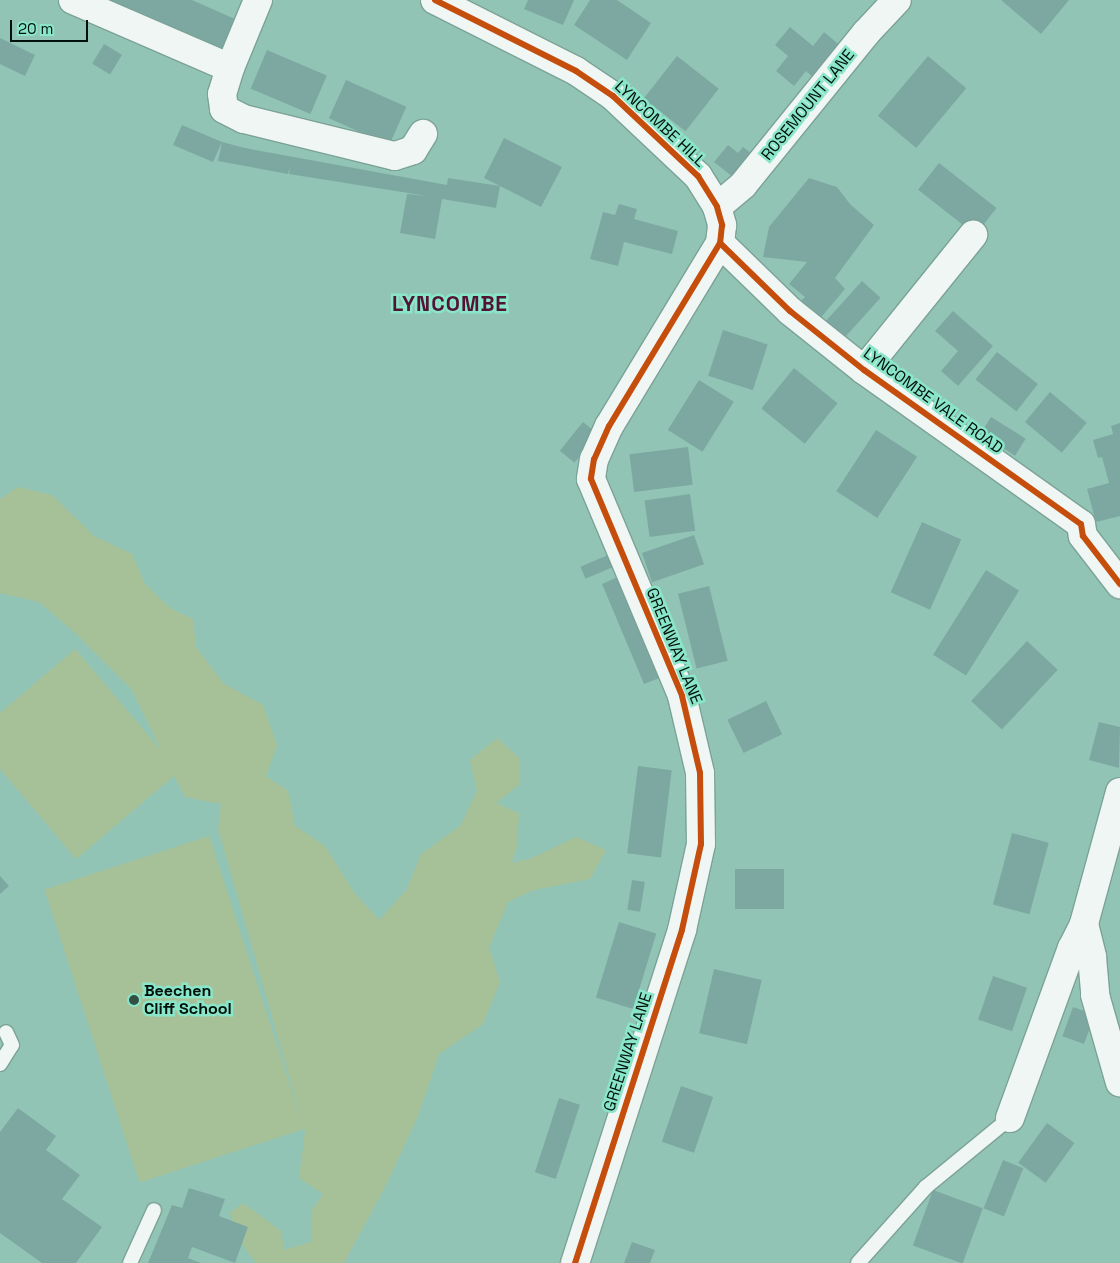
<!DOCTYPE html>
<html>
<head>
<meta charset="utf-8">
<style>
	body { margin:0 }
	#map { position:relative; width:1120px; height:1263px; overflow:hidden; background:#92c4b5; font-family:"Space Grotesk",sans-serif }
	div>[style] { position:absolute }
	.green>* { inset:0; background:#a6c098; transform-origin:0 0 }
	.building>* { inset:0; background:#7da8a1; transform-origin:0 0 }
	.roads { filter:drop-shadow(1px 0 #7ba296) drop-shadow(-1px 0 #7ba296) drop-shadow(0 1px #7ba296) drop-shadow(0 -1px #7ba296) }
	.lane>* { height:14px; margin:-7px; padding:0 7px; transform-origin:7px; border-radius:7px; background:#eff6f4 }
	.street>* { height:28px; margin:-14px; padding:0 14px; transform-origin:14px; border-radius:14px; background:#eff6f4 }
	.cycleway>* { height:6px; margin:-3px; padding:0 3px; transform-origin:3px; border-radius:3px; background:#c54e0c }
	.dots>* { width:14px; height:14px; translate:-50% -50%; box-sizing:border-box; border:2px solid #8ae6c9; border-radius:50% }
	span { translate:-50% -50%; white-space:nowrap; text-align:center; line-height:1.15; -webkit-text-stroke:5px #8ae6c9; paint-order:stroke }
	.street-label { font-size:16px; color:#00100b }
	.poi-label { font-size:16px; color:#00100b; font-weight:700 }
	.left { translate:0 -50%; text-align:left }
	.district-label { font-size:21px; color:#521335; font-weight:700; letter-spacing:1px }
	.scale { position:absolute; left:10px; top:20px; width:78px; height:22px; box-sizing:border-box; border:2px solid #00100b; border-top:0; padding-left:6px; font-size:15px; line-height:18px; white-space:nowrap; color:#00100b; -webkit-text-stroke:4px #8ae6c9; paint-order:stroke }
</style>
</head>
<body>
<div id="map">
	<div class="green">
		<i style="clip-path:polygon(18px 487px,52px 495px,94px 536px,132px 554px,145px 584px,170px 608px,193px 619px,196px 647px,223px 683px,263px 705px,277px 745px,266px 776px,288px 791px,295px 826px,325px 846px,353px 891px,379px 920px,407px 889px,421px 854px,461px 825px,477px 790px,470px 760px,497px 738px,519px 758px,520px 784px,496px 803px,519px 813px,517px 846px,512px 863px,532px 858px,576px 837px,606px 850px,590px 879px,534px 890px,508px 902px,489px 947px,500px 982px,483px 1024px,439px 1054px,418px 1116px,386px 1185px,344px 1263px,256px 1263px,237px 1237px,230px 1213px,243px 1203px,281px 1231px,284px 1250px,311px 1242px,311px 1211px,323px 1194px,299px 1178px,305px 1132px,218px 828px,221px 804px,185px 797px,174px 776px,76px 859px,0 769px,0 713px,75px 649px,161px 750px,132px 690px,75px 633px,39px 602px,0 593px,0 499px)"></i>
		<i style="left:209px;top:836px;width:308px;height:173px;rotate:72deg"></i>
	</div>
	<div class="building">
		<i style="clip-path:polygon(107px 0,192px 0,244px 23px,230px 54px)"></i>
		<i style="clip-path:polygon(528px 0,574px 0,563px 25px,524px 9px)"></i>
		<i style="clip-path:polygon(590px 0,617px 0,651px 23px,627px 60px,574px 25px)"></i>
		<i style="clip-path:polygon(1001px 0,1069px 0,1041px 34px)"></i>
		<i style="clip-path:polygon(790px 27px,813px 46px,824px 32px,843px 48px,816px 80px,806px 71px,794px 86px,776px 71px,788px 56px,775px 45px)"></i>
		<i style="clip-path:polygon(0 38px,35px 55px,25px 76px,0 64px)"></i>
		<i style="left:104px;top:44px;width:21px;height:23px;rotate:31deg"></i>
		<i style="left:267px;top:50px;width:65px;height:42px;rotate:23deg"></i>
		<i style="left:677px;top:56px;width:53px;height:54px;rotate:38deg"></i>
		<i style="left:928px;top:56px;width:50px;height:78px;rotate:40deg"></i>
		<i style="left:346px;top:80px;width:66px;height:42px;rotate:24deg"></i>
		<i style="clip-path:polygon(182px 125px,222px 142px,245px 148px,447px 185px,448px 178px,500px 186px,484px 178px,504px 138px,562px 167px,541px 207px,500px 186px,496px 208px,442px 199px,435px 239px,400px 233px,407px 194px,427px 196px,289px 174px,290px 166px,288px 174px,218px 161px,222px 142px,213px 162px,173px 145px)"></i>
		<i style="clip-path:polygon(728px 145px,738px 153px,743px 147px,752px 154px,733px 177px,714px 162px)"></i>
		<i style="left:939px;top:163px;width:73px;height:34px;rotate:38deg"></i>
		<i style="clip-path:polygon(809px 178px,837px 187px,850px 204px,874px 225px,835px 278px,845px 289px,812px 328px,790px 311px,805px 297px,789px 284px,807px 262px,763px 257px,769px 227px)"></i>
		<i style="clip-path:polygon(619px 204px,637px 209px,634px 219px,678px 231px,672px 254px,624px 242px,618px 266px,590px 259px,603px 212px,615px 215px)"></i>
		<i style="left:862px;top:281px;width:25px;height:59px;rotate:42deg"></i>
		<i style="clip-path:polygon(953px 311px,993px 346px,958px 386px,941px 371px,958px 351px,935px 331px)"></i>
		<i style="left:723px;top:330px;width:47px;height:48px;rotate:18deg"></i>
		<i style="left:997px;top:352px;width:52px;height:35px;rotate:38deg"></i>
		<i style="left:794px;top:368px;width:56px;height:52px;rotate:39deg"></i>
		<i style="left:699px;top:380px;width:41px;height:59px;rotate:32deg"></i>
		<i style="left:1050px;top:392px;width:48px;height:39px;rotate:40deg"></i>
		<i style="left:991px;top:417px;width:41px;height:20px;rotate:32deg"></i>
		<i style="left:583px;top:422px;width:19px;height:37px;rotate:39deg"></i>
		<i style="clip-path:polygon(1120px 423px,1120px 516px,1096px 522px,1087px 489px,1109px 483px,1102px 457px,1098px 458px,1093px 440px,1113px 434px,1111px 426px)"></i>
		<i style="left:876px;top:430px;width:49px;height:73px;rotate:33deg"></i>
		<i style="left:688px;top:447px;width:38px;height:59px;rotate:83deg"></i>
		<i style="left:690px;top:494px;width:37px;height:46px;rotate:82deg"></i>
		<i style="left:922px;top:522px;width:43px;height:77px;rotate:24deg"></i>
		<i style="left:694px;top:535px;width:31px;height:55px;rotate:71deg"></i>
		<i style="left:608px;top:555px;width:13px;height:30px;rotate:67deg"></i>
		<i style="left:986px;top:570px;width:39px;height:100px;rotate:32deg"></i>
		<i style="clip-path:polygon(622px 575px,638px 609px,627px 614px,641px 609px,667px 675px,644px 684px,602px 584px)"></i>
		<i style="left:709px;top:586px;width:77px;height:32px;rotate:76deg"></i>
		<i style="left:1027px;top:641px;width:42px;height:82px;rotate:43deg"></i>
		<i style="left:766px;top:701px;width:37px;height:43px;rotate:64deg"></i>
		<i style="clip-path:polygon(1099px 722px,1120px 727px,1119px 768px,1089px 760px)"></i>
		<i style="left:638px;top:766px;width:34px;height:88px;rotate:7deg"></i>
		<i style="left:1012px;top:833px;width:38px;height:74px;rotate:15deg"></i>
		<i style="left:735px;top:869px;width:49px;height:40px"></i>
		<i style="clip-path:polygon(0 876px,9px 886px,0 894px)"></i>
		<i style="left:632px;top:880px;width:13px;height:30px;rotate:9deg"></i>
		<i style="left:619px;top:922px;width:39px;height:79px;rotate:17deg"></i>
		<i style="left:714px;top:969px;width:49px;height:66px;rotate:13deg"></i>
		<i style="left:993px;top:976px;width:36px;height:46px;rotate:19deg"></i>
		<i style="left:1073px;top:1007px;width:23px;height:31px;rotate:20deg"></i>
		<i style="left:681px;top:1086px;width:34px;height:59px;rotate:19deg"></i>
		<i style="left:559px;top:1098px;width:22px;height:78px;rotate:18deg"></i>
		<i style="clip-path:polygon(18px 1108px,56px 1136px,46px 1150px,80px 1175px,62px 1199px,102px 1227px,76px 1263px,42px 1263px,0 1233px,0 1132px)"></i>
		<i style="left:1047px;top:1123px;width:34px;height:49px;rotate:36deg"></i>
		<i style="left:1003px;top:1160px;width:22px;height:52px;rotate:22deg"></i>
		<i style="clip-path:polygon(189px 1188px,225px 1199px,219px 1216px,248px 1227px,235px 1263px,192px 1247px,188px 1258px,201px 1263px,148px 1263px,172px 1205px,182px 1208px)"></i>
		<i style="left:933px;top:1190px;width:53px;height:59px;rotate:20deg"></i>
		<i style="clip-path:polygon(632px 1242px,655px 1250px,650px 1263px,624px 1263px)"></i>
	</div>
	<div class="roads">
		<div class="lane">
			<i style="left:0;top:1064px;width:22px;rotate:-58deg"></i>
			<i style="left:12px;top:1045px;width:14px;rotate:-115deg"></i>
			<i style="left:130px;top:1263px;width:58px;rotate:-65.6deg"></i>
			<i style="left:858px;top:1263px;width:102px;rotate:-48.2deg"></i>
			<i style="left:926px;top:1187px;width:109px;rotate:-39.4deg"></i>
		</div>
		<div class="street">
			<i style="left:73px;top:0;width:171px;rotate:23.4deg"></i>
			<i style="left:258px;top:0;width:74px;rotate:112.4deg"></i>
			<i style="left:230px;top:68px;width:27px;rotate:107deg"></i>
			<i style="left:222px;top:94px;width:15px;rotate:82deg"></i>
			<i style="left:224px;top:109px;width:22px;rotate:27deg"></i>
			<i style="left:244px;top:119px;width:155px;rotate:13.8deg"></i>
			<i style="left:395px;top:156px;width:19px;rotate:-18deg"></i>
			<i style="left:413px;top:150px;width:19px;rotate:-58deg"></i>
			<i style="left:435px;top:0;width:158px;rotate:26.7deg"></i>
			<i style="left:576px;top:71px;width:45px;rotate:34deg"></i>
			<i style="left:613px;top:96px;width:117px;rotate:43.3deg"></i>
			<i style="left:698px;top:176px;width:36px;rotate:58deg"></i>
			<i style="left:717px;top:207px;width:19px;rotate:74deg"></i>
			<i style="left:722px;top:225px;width:18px;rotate:96deg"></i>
			<i style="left:720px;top:243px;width:214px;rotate:121.2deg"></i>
			<i style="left:609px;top:426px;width:36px;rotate:114deg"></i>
			<i style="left:594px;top:459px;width:20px;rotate:99deg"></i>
			<i style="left:591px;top:479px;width:235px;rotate:67.2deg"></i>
			<i style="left:682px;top:696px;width:79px;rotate:76.8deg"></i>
			<i style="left:700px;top:773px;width:71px;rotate:89.2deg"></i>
			<i style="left:701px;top:844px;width:88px;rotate:102.5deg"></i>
			<i style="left:682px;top:930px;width:350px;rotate:107.8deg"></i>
			<i style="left:717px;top:207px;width:34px;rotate:-40deg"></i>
			<i style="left:743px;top:185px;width:196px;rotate:-51deg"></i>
			<i style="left:866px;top:33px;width:45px;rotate:-46.8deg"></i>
			<i style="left:720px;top:243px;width:98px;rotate:44.2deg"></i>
			<i style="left:790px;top:311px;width:95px;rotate:38.6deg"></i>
			<i style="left:864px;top:370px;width:266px;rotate:35.4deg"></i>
			<i style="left:1081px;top:524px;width:12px;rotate:81deg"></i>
			<i style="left:1083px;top:536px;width:61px;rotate:52.4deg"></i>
			<i style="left:864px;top:370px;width:174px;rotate:-51.1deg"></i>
			<i style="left:1120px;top:792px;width:137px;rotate:105.3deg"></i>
			<i style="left:1084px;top:924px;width:34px;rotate:76deg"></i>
			<i style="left:1092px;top:957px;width:38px;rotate:85deg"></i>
			<i style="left:1095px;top:995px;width:91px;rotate:74.1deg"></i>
			<i style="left:1010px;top:1118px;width:181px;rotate:-70deg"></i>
			<i style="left:1072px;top:948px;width:27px;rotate:-63deg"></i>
		</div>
	</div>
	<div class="cycleway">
		<i style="left:435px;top:0;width:158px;rotate:26.7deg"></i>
		<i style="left:576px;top:71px;width:45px;rotate:34deg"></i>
		<i style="left:613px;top:96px;width:117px;rotate:43.3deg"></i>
		<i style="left:698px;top:176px;width:36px;rotate:58deg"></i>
		<i style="left:717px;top:207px;width:19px;rotate:74deg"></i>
		<i style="left:722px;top:225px;width:18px;rotate:96deg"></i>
		<i style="left:720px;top:243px;width:214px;rotate:121.2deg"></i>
		<i style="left:609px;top:426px;width:36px;rotate:114deg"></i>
		<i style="left:594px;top:459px;width:20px;rotate:99deg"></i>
		<i style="left:591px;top:479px;width:235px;rotate:67.2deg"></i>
		<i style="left:682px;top:696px;width:79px;rotate:76.8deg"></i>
		<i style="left:700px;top:773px;width:71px;rotate:89.2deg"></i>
		<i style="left:701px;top:844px;width:88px;rotate:102.5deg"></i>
		<i style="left:682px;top:930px;width:350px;rotate:107.8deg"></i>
		<i style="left:720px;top:243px;width:98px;rotate:44.2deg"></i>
		<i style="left:790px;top:311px;width:95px;rotate:38.6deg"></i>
		<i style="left:864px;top:370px;width:266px;rotate:35.4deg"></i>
		<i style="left:1081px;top:524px;width:12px;rotate:81deg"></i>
		<i style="left:1083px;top:536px;width:61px;rotate:52.4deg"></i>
	</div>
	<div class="dots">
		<i style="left:134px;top:1000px;background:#334f46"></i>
	</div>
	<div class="street-label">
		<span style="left:808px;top:105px;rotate:-51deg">ROSEMOUNT LANE</span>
		<span style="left:660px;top:124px;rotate:43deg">LYNCOMBE HILL</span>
		<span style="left:933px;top:401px;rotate:36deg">LYNCOMBE VALE ROAD</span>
		<span style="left:674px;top:646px;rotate:68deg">GREENWAY LANE</span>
		<span style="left:628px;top:1052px;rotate:-72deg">GREENWAY LANE</span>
	</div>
	<div class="poi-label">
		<span class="left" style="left:144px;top:1000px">Beechen<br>Cliff School</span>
	</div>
	<div class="district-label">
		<span style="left:450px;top:304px">LYNCOMBE</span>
	</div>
	<div class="scale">20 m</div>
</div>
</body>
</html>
